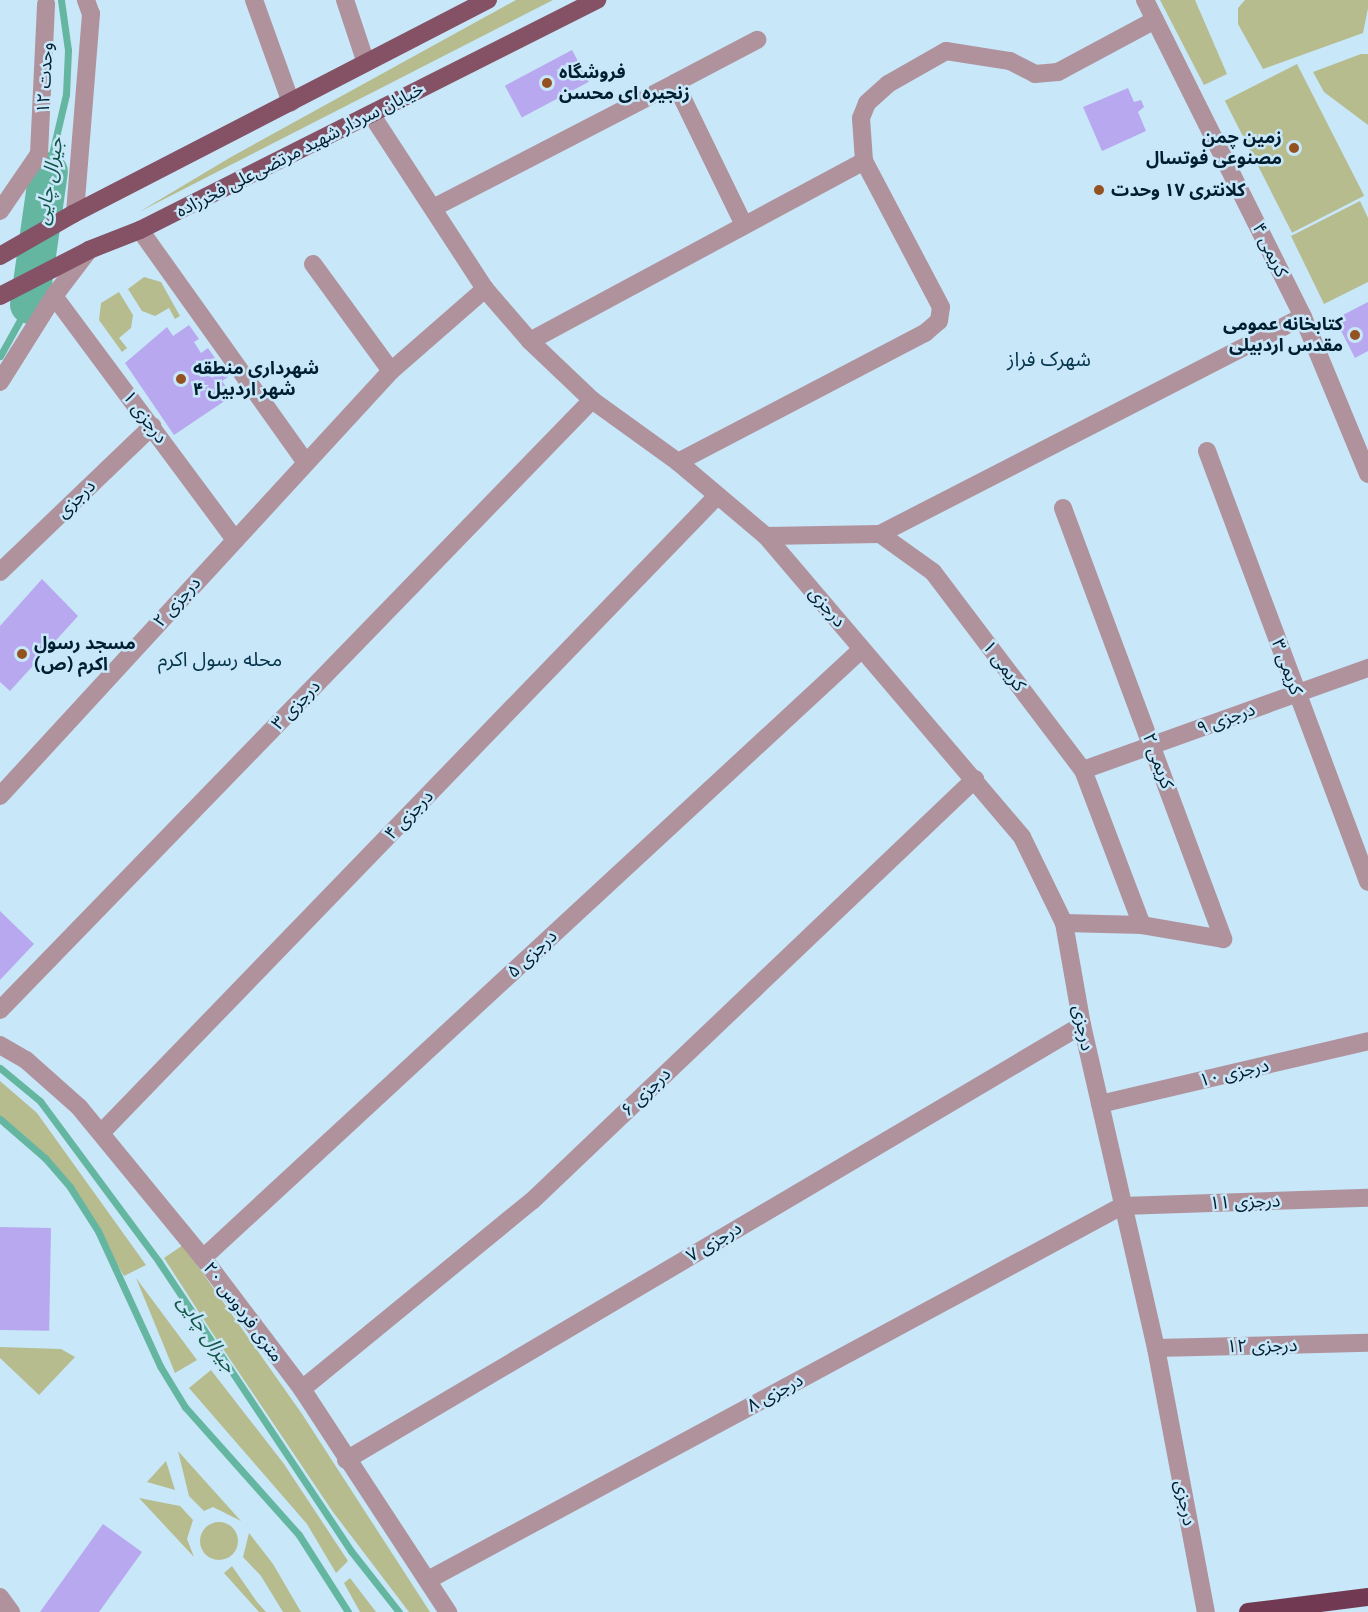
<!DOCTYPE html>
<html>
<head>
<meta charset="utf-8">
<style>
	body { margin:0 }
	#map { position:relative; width:1368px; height:1612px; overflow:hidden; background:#c8e7f9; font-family:Figtree,"Noto Sans Arabic",sans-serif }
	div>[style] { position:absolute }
	.green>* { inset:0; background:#b6bc8e; transform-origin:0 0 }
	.round { border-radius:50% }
	.stream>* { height:7px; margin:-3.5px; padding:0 3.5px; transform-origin:3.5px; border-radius:3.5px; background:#65b6a0 }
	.river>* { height:39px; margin:-19.5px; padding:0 19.5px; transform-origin:19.5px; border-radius:19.5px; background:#65b6a0 }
	.building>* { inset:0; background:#b8a8f0; transform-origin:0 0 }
	.minor>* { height:18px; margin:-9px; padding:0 9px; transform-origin:9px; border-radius:9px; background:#b0929d }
	.major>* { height:18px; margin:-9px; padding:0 9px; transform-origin:9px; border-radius:9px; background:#845165 }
	.highway>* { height:18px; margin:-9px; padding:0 9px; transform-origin:9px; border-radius:9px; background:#723952 }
	.dots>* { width:16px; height:16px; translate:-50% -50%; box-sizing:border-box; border:3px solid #c8e7f9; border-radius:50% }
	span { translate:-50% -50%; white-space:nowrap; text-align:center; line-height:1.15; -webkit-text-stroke:5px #c8e7f9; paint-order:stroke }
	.poi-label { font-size:18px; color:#001e2f; font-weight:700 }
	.left { translate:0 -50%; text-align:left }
	.right { translate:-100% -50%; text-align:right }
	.street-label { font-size:18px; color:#001e2f }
	.water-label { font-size:20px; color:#125647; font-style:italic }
	.neighbourhood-label { font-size:20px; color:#04344a }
</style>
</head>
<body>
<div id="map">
	<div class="green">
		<i style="clip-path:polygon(516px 0,553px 0,139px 212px,231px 157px)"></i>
		<i style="clip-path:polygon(1160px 0,1195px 0,1227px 74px,1204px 85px)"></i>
		<i style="clip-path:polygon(1245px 0,1368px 0,1368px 8px,1363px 33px,1263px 69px,1238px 24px,1238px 8px)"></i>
		<i style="clip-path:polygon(1361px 54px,1368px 54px,1368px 125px,1324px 92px,1313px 72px)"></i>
		<i style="left:1297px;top:64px;width:148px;height:81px;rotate:63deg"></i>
		<i style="clip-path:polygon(1360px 201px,1368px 218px,1368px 282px,1324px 304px,1291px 236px)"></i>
		<i style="clip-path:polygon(144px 277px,161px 282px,180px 316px,175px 319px,169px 308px,155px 316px,142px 311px,128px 289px)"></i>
		<i style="clip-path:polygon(119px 292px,133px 315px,131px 328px,119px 338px,127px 348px,122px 352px,99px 320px,101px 303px)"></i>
		<i style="clip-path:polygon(0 1081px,37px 1113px,146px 1265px,124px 1276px,71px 1187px,27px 1140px,0 1122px)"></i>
		<i style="clip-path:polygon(183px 1245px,302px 1414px,430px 1612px,409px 1612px,333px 1512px,215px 1337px,164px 1258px)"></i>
		<i style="clip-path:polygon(136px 1278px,197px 1360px,175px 1373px)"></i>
		<i style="clip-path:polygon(0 1347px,61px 1349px,75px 1357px,39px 1395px,0 1358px)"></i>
		<i style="clip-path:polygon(211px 1370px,284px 1464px,348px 1561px,336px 1573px,307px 1524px,189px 1388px)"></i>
		<i style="clip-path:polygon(178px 1451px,241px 1521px,213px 1507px,204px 1511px,189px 1496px)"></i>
		<i style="clip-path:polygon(166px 1461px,175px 1490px,147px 1482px)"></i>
		<i style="clip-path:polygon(139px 1498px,180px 1506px,193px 1520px,187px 1539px,194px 1557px)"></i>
		<i class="round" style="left:200px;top:1522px;width:38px;height:38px"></i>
		<i style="clip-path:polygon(249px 1533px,273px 1564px,301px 1612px,283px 1612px,261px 1576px,243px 1557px)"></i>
		<i style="clip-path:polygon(232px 1566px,257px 1602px,266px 1612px,259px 1612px,224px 1573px)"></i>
		<i style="clip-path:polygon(350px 1578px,376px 1612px,360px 1612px,344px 1583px)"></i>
	</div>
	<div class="stream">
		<i style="left:48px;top:171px;width:79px;rotate:-76.8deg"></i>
		<i style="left:66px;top:94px;width:44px;rotate:-87.4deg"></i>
		<i style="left:68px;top:50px;width:50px;rotate:-98deg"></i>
		<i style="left:0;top:356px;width:60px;rotate:-60.9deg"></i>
		<i style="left:0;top:1068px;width:52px;rotate:39.5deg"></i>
		<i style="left:40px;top:1101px;width:200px;rotate:53.5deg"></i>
		<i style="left:159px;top:1262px;width:347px;rotate:56.4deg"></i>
		<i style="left:351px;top:1551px;width:78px;rotate:51.8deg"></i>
		<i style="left:0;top:1119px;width:60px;rotate:40.9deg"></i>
		<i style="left:45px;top:1158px;width:38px;rotate:49deg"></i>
		<i style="left:70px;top:1187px;width:52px;rotate:57.5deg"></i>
		<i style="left:98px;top:1231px;width:149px;rotate:65.3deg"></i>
		<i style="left:160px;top:1366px;width:48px;rotate:58.6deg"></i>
		<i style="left:185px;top:1407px;width:171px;rotate:48.3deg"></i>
		<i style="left:299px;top:1535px;width:91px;rotate:57.5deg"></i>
	</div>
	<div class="river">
		<i style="left:29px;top:304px;width:134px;rotate:-81.9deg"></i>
	</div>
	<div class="building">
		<i style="left:572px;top:50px;width:36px;height:76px;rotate:62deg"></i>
		<i style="clip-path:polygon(1128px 88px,1134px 102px,1141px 100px,1144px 107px,1138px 112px,1146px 131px,1102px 151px,1083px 107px)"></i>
		<i style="clip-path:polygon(1368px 302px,1368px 351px,1355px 358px,1335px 319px)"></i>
		<i style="clip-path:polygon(189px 325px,199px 339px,194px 342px,201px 353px,208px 348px,228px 377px,222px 381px,232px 396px,174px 435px,125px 363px,167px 327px,173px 336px)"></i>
		<i style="clip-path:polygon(42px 579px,78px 616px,10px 691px,0 682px,0 626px)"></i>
		<i style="clip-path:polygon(0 911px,34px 944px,0 980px)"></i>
		<i style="left:0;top:1227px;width:51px;height:103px;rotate:1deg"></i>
		<i style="clip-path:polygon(103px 1524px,142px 1552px,99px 1612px,40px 1612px)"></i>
	</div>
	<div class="minor">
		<i style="left:254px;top:0;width:109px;rotate:70.2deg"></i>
		<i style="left:345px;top:0;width:66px;rotate:71.6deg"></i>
		<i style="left:1145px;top:0;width:354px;rotate:63.5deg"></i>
		<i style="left:1303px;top:317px;width:170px;rotate:67.5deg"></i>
		<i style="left:675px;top:83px;width:93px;rotate:-27.7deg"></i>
		<i style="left:371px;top:114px;width:209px;rotate:56.9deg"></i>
		<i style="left:485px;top:289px;width:69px;rotate:49.1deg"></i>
		<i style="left:530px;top:341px;width:86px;rotate:43.6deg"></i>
		<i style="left:592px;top:400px;width:106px;rotate:35.8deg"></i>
		<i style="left:678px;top:462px;width:115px;rotate:40.1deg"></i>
		<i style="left:766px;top:536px;width:395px;rotate:49.6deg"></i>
		<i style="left:1022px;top:837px;width:96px;rotate:64deg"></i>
		<i style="left:1064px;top:923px;width:104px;rotate:80deg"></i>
		<i style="left:1082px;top:1025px;width:331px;rotate:77.1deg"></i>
		<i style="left:1156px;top:1348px;width:269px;rotate:79.3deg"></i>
		<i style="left:433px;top:208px;width:272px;rotate:-27.3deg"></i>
		<i style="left:675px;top:83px;width:158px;rotate:64.1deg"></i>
		<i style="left:0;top:211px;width:69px;rotate:-55.6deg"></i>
		<i style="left:39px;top:154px;width:150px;rotate:-87.3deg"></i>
		<i style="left:75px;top:213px;width:200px;rotate:-85.4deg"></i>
		<i style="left:91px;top:14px;width:15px;rotate:-110deg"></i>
		<i style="left:140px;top:230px;width:284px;rotate:54.5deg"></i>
		<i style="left:313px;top:264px;width:132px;rotate:53.9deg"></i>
		<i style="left:54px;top:296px;width:304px;rotate:53.4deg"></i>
		<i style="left:530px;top:341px;width:379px;rotate:-28.3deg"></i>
		<i style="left:0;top:382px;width:102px;rotate:-57.9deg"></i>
		<i style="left:54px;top:296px;width:58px;rotate:-52.7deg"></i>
		<i style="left:1207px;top:451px;width:460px;rotate:69.5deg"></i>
		<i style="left:678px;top:462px;width:279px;rotate:-27.6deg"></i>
		<i style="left:925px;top:333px;width:18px;rotate:-41deg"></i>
		<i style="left:939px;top:321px;width:14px;rotate:-82deg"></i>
		<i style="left:941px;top:307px;width:165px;rotate:-117.8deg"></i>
		<i style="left:864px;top:161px;width:43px;rotate:-94deg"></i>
		<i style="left:861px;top:118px;width:16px;rotate:-68deg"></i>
		<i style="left:867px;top:103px;width:28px;rotate:-42deg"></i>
		<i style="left:888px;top:84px;width:67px;rotate:-29.6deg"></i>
		<i style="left:946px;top:51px;width:65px;rotate:8.9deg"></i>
		<i style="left:1010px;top:61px;width:28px;rotate:27deg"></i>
		<i style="left:1035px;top:74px;width:23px;rotate:-5deg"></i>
		<i style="left:1058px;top:72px;width:110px;rotate:-28.2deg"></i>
		<i style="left:1063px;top:508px;width:460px;rotate:69.6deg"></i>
		<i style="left:1223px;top:939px;width:82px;rotate:-170.2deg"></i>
		<i style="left:1142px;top:925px;width:78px;rotate:-178.5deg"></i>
		<i style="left:880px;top:534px;width:475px;rotate:-27.2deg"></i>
		<i style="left:766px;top:536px;width:114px;rotate:-1deg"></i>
		<i style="left:880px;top:534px;width:65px;rotate:35.6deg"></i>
		<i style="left:933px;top:572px;width:248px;rotate:52.9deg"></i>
		<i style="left:1083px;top:770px;width:166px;rotate:69.2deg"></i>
		<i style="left:0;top:572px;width:211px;rotate:-43.8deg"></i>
		<i style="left:1083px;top:770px;width:303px;rotate:-19.7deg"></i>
		<i style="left:0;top:796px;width:577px;rotate:-47.39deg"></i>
		<i style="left:391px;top:371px;width:125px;rotate:-41.1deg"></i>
		<i style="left:0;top:1010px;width:850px;rotate:-45.86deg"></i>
		<i style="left:0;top:1045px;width:30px;rotate:30deg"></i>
		<i style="left:26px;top:1060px;width:71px;rotate:41.6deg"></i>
		<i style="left:79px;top:1107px;width:195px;rotate:50.6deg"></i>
		<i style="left:203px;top:1258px;width:164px;rotate:52.9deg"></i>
		<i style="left:302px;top:1389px;width:267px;rotate:56.8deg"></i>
		<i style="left:1100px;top:1104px;width:275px;rotate:-13.2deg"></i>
		<i style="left:101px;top:1133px;width:886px;rotate:-45.96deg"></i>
		<i style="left:203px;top:1258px;width:897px;rotate:-42.74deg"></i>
		<i style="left:1156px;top:1348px;width:212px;rotate:-1.4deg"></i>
		<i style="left:302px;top:1389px;width:297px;rotate:-39.3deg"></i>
		<i style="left:532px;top:1201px;width:612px;rotate:-43.61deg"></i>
		<i style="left:346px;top:1460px;width:855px;rotate:-30.58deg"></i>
		<i style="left:428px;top:1580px;width:788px;rotate:-28.32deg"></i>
		<i style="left:1122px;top:1206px;width:246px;rotate:-1.9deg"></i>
		<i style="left:0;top:1597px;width:19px;rotate:54deg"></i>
	</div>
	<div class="major">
		<i style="left:0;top:256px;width:84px;rotate:-29.9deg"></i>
		<i style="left:73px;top:214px;width:467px;rotate:-27.3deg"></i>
		<i style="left:0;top:296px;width:100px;rotate:-27.3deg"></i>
		<i style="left:89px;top:250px;width:55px;rotate:-21.4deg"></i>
		<i style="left:140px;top:230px;width:512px;rotate:-26.72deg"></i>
	</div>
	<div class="highway">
		<i style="left:1248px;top:1612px;width:121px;rotate:-7.1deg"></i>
	</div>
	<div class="dots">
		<i style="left:547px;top:83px;background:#945220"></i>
		<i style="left:1294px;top:148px;background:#945220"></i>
		<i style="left:1099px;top:190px;background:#945220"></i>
		<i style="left:1355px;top:335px;background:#945220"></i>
		<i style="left:181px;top:379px;background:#945220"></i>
		<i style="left:22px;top:654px;background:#945220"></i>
	</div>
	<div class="poi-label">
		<span class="left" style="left:559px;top:83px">فروشگاه<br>زنجیره ای محسن</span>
		<span class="right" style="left:1282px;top:148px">زمین چمن<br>مصنوعی فوتسال</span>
		<span class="left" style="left:1111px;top:190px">کلانتری ۱۷ وحدت</span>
		<span class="right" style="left:1343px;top:335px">کتابخانه عمومی<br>مقدس اردبیلی</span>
		<span class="left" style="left:193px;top:379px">شهرداری منطقه<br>۴ شهر اردبیل</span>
		<span class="left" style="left:34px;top:654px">مسجد رسول<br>اکرم (ص)</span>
	</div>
	<div class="street-label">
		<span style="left:45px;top:78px;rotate:-87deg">وحدت ۱۲</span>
		<span style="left:300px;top:150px;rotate:-27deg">خیابان سردار شهید مرتضی‌علی فخرزاده</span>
		<span style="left:1270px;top:250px;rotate:64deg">کریمی ۴</span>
		<span style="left:145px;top:417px;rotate:53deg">درجزی ۱</span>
		<span style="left:76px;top:499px;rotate:-44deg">درجزی</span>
		<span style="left:177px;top:602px;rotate:-48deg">درجزی ۲</span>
		<span style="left:827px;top:607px;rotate:50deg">درجزی</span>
		<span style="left:1004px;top:666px;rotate:53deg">کریمی ۱</span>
		<span style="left:1287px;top:667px;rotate:70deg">کریمی ۳</span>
		<span style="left:296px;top:705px;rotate:-46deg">درجزی ۳</span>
		<span style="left:1226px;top:719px;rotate:-20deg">درجزی ۹</span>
		<span style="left:1158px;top:761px;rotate:70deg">کریمی ۲</span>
		<span style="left:409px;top:815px;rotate:-46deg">درجزی ۴</span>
		<span style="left:532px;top:954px;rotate:-43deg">درجزی ۵</span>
		<span style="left:1083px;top:1028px;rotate:79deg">درجزی</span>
		<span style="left:1234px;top:1073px;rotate:-13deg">درجزی ۱۰</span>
		<span style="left:646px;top:1092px;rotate:-44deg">درجزی ۶</span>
		<span style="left:1245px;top:1202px;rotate:-2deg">درجزی ۱۱</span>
		<span style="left:714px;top:1242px;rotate:-31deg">درجزی ۷</span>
		<span style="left:243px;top:1312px;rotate:53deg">۲۰ متری فردوس</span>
		<span style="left:1262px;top:1346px;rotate:-1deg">درجزی ۱۲</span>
		<span style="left:775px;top:1393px;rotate:-28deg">درجزی ۸</span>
		<span style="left:1185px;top:1503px;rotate:79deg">درجزی</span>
	</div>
	<div class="water-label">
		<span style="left:49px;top:181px;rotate:-80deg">جیرال چایی</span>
		<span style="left:207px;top:1334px;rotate:56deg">جیرال چایی</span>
	</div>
	<div class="neighbourhood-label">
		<span style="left:1049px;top:359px">شهرک فراز</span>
		<span style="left:220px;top:659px">محله رسول اکرم</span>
	</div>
</div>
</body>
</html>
